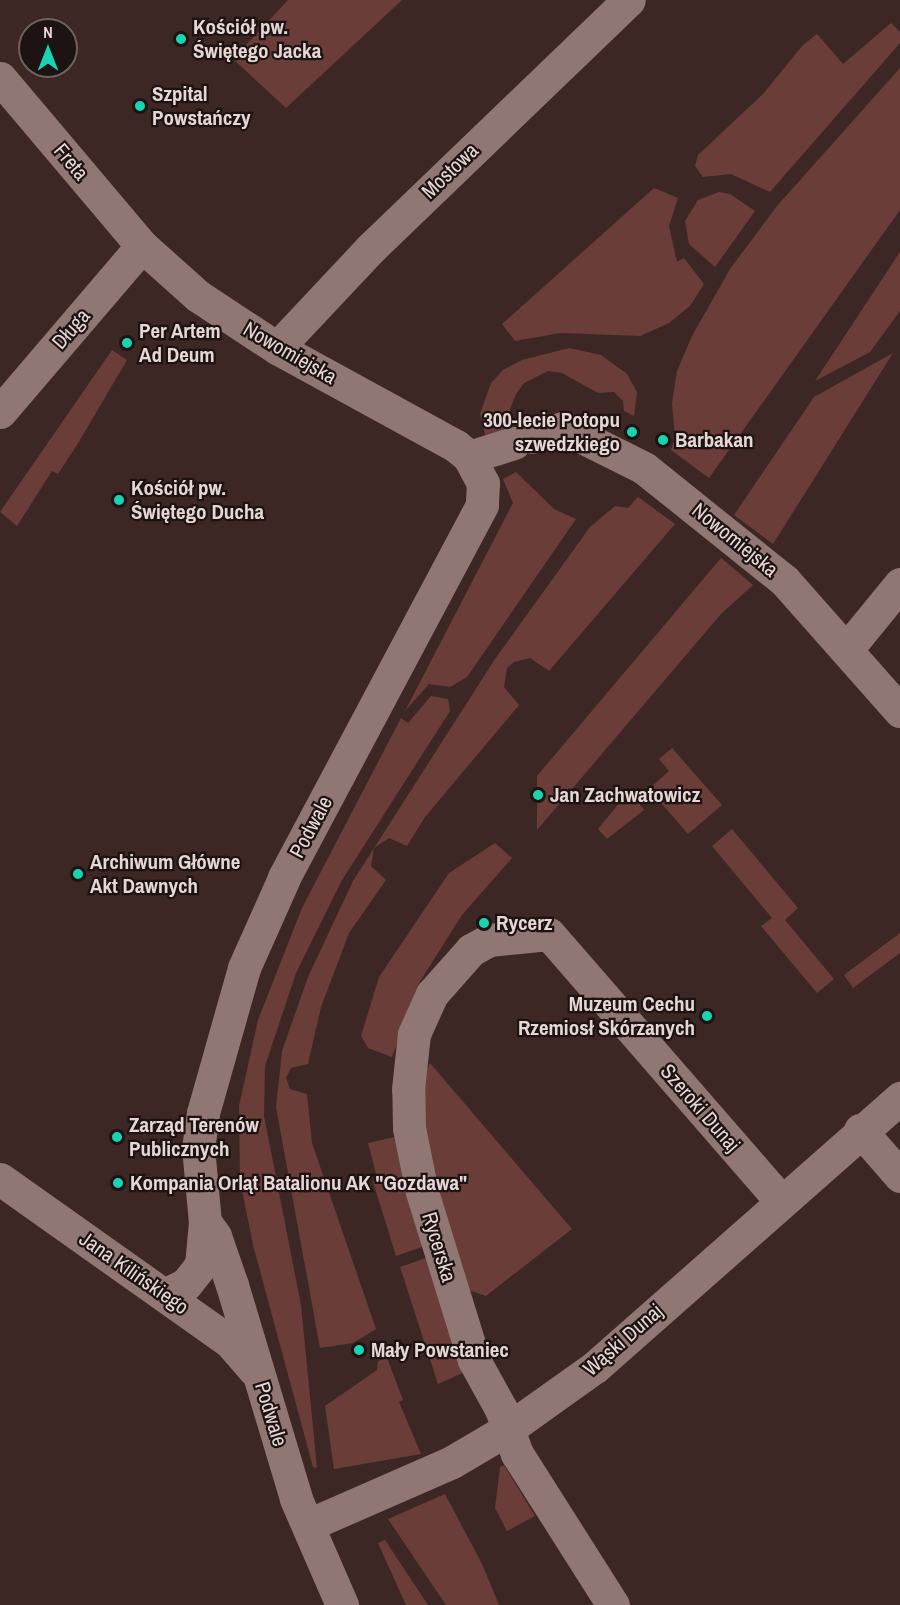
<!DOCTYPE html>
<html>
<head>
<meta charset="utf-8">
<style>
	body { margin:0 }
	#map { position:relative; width:900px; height:1605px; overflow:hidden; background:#3d2725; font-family:"Archivo Narrow",sans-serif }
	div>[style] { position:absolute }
	.green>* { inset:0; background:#6a3d39 }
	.minor>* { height:33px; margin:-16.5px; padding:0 16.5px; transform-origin:16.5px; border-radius:16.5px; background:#917774 }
	.dots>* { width:16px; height:16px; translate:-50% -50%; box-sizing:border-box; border:3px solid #1d1312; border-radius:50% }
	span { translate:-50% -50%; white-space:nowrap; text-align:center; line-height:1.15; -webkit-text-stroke:4.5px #1d1312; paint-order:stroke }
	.poi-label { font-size:21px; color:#e6d7d5; font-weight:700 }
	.left { translate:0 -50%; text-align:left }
	.right { translate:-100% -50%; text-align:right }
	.street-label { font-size:21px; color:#e6d7d5 }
	.north { position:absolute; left:18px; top:18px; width:60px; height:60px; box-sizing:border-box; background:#1d1312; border:2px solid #6d6160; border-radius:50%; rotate:0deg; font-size:16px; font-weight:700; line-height:24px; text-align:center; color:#e6d7d5 }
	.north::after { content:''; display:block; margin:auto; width:21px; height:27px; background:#17d5b2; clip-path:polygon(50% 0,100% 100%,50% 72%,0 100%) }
</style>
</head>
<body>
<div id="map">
	<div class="green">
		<i style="clip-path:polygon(288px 0,402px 0,286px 108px,233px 59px)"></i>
		<i style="clip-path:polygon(891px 23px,900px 32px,900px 43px,770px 192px,731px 174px,703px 177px,695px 166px,698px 155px,763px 94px,803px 45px,817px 34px,843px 64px)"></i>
		<i style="clip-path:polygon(900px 68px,900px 210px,709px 478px,671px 450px,675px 438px,672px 403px,677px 371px,692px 336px,730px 269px,777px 206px)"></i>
		<i style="clip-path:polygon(654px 188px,678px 198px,669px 226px,677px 262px,684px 258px,704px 284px,690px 306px,669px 323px,640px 336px,561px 333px,515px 341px,502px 324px)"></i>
		<i style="clip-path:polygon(719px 192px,730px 194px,755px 211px,715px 267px,689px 244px,685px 221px,698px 200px)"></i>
		<i style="clip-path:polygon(900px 252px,900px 311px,870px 352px,815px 381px)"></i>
		<i style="clip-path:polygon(569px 348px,601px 355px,627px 374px,637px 392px,634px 416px,624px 411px,623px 401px,614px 392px,598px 393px,562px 373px,548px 371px,524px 383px,516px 394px,510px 409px,511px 430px,486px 437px,480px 414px,491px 383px,503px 370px,522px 360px)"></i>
		<i style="clip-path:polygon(112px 350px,127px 360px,77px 445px,58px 474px,52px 471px,17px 526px,0 512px)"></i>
		<i style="clip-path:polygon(893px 353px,773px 544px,734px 515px,814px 397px)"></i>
		<i style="clip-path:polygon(516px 472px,554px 509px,576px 519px,467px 677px,450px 687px,429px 684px,405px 711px,513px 503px,503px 479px)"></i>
		<i style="clip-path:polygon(638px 497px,675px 524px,549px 671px,530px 658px,514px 662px,507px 668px,504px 687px,519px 705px,425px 817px,407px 846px,389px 838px,374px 848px,371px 866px,386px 880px,349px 933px,321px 1007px,308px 1064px,291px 1068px,286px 1078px,290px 1089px,307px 1094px,312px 1143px,376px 1329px,353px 1343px,320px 1348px,276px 1107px,282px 1051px,308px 977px,353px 881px,495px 659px,590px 527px,615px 506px,628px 508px)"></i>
		<i style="clip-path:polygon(721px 558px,753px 585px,721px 614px,537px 830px,537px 776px)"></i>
		<i style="clip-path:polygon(431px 696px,448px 699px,450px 711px,342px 880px,296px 973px,265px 1066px,264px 1116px,301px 1305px,317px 1468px,313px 1467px,253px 1245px,240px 1180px,239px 1106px,258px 1020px,302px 908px,401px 718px,408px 723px)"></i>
		<i style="clip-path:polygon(672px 748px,722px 805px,688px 834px,649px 789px,669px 771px,659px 759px)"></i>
		<i style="clip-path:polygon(629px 791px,644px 810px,607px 839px,598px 829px)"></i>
		<i style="clip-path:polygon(732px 829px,798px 908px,785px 920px,834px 979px,817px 993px,761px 926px,772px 918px,712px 846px)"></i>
		<i style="clip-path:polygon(495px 843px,512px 858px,462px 915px,419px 983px,392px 1057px,368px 1048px,361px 1036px,379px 977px,449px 873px)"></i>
		<i style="clip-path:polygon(900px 933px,900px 953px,853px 988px,844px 975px)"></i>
		<i style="clip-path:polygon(430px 1063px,572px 1229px,486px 1296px,466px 1289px,417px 1115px,421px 1082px)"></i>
		<i style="clip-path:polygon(395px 1137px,422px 1247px,396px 1256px,373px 1182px,377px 1177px,368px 1143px)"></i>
		<i style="clip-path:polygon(426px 1258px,469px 1370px,438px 1384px,400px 1267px)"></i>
		<i style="clip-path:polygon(387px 1358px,403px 1400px,399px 1402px,421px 1454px,334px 1469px,325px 1406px,377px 1370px,378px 1361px)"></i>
		<i style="clip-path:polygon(504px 1465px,535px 1516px,507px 1531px,495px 1508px,500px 1467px)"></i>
		<i style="clip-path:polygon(445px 1494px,482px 1564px,499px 1605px,446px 1605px,388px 1519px)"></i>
		<i style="clip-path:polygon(385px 1540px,428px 1605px,406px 1605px,378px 1543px)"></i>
	</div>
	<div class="minor">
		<i style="left:0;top:78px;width:220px;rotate:49.8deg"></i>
		<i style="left:142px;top:246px;width:75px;rotate:41.8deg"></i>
		<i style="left:198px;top:296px;width:95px;rotate:33.4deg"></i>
		<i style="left:277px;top:348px;width:204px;rotate:28.7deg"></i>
		<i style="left:456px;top:446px;width:17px;rotate:40deg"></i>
		<i style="left:469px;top:457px;width:30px;rotate:62deg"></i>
		<i style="left:483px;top:483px;width:22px;rotate:93deg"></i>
		<i style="left:482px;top:505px;width:422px;rotate:118deg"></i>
		<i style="left:284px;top:878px;width:98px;rotate:114deg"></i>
		<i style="left:244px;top:968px;width:151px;rotate:105.8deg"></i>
		<i style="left:203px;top:1113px;width:34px;rotate:98deg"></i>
		<i style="left:198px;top:1147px;width:75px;rotate:84.7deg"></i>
		<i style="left:205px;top:1222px;width:43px;rotate:95.3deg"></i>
		<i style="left:201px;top:1265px;width:24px;rotate:128deg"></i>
		<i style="left:186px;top:1284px;width:22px;rotate:153deg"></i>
		<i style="left:277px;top:348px;width:136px;rotate:-46.8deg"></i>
		<i style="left:370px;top:249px;width:359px;rotate:-43.9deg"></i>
		<i style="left:0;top:412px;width:218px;rotate:-49.5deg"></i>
		<i style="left:532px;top:437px;width:33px;rotate:-16deg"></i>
		<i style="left:564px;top:428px;width:89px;rotate:26.6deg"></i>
		<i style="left:644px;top:468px;width:179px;rotate:38.7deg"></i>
		<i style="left:784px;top:580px;width:175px;rotate:48.5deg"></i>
		<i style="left:469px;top:457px;width:47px;rotate:-17.3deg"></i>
		<i style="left:847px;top:649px;width:84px;rotate:-50.8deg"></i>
		<i style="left:860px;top:1130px;width:61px;rotate:49deg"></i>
		<i style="left:0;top:1179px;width:282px;rotate:35.3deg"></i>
		<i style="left:230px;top:1342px;width:37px;rotate:49deg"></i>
		<i style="left:205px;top:1222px;width:17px;rotate:54deg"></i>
		<i style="left:215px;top:1236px;width:52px;rotate:70.9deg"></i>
		<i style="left:232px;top:1285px;width:223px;rotate:73.3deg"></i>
		<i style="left:296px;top:1499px;width:116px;rotate:66.5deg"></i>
		<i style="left:308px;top:1525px;width:157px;rotate:-23.6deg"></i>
		<i style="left:452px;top:1462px;width:65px;rotate:-30.5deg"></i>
		<i style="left:508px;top:1429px;width:107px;rotate:-35.5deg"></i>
		<i style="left:595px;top:1367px;width:407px;rotate:-41.4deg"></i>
		<i style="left:613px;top:1605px;width:179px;rotate:-122.4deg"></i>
		<i style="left:517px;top:1454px;width:48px;rotate:-109.6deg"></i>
		<i style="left:501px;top:1409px;width:56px;rotate:-118.9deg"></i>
		<i style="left:474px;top:1360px;width:176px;rotate:-107.2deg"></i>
		<i style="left:422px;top:1192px;width:65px;rotate:-101.5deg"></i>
		<i style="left:409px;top:1128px;width:39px;rotate:-91deg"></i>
		<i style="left:408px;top:1089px;width:55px;rotate:-83.8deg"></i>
		<i style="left:414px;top:1034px;width:44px;rotate:-65.8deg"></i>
		<i style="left:432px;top:994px;width:59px;rotate:-48.4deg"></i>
		<i style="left:471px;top:950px;width:21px;rotate:-29deg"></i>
		<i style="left:489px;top:940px;width:60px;rotate:-5.7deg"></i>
		<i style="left:549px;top:934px;width:354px;rotate:49deg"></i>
	</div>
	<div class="dots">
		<i style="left:181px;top:39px;background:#17d5b2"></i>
		<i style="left:140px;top:106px;background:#17d5b2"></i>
		<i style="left:127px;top:343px;background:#17d5b2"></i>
		<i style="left:632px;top:432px;background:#17d5b2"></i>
		<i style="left:663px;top:440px;background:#17d5b2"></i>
		<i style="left:119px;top:500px;background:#17d5b2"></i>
		<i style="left:538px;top:795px;background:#17d5b2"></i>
		<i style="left:78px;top:874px;background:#17d5b2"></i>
		<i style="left:484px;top:923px;background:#17d5b2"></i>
		<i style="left:707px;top:1016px;background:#17d5b2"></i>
		<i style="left:117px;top:1137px;background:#17d5b2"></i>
		<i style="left:118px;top:1183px;background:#17d5b2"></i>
		<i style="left:359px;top:1350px;background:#17d5b2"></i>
	</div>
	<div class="poi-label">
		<span class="left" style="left:193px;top:39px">Kościół pw.<br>Świętego Jacka</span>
		<span class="left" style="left:152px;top:106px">Szpital<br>Powstańczy</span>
		<span class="left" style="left:139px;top:343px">Per Artem<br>Ad Deum</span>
		<span class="right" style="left:620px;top:432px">300-lecie Potopu<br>szwedzkiego</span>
		<span class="left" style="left:675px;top:440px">Barbakan</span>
		<span class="left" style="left:131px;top:500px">Kościół pw.<br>Świętego Ducha</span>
		<span class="left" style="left:550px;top:795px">Jan Zachwatowicz</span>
		<span class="left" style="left:90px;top:874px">Archiwum Główne<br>Akt Dawnych</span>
		<span class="left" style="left:496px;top:923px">Rycerz</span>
		<span class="right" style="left:695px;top:1016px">Muzeum Cechu<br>Rzemiosł Skórzanych</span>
		<span class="left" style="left:129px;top:1137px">Zarząd Terenów<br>Publicznych</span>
		<span class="left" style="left:130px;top:1183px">Kompania Orląt Batalionu AK "Gozdawa"</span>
		<span class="left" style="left:371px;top:1350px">Mały Powstaniec</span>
	</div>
	<div class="street-label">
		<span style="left:71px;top:162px;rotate:50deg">Freta</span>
		<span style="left:450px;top:171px;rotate:-44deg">Mostowa</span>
		<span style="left:71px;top:329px;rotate:-49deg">Długa</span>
		<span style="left:290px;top:353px;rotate:30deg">Nowomiejska</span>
		<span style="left:735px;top:540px;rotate:39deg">Nowomiejska</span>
		<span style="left:311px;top:827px;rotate:-62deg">Podwale</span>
		<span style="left:700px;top:1108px;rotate:49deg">Szeroki Dunaj</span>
		<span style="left:439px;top:1247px;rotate:73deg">Rycerska</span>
		<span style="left:134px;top:1273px;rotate:35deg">Jana Kilińskiego</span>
		<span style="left:623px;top:1340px;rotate:-41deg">Wąski Dunaj</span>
		<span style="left:271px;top:1414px;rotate:73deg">Podwale</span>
	</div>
	<div class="north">N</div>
</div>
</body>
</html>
